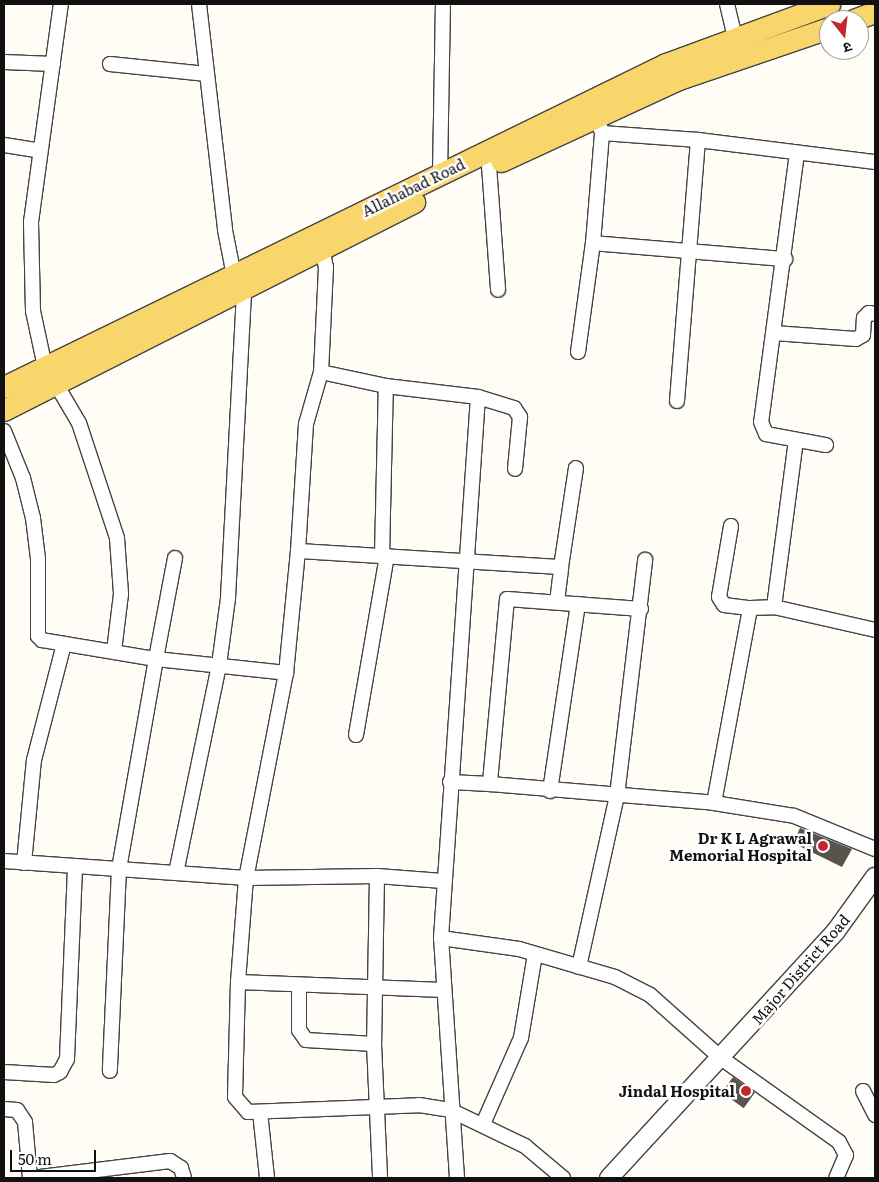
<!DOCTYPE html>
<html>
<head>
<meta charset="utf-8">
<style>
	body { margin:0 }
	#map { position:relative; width:879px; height:1182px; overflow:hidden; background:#fffdf5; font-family:Literata,"Noto Sans Devanagari",serif }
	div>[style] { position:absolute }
	.building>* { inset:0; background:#5a524d; transform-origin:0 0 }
	.roads { filter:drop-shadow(1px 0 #444) drop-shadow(-1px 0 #444) drop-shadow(0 1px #444) drop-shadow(0 -1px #444) }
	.minor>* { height:14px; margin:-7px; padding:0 7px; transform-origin:7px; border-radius:7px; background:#fff }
	.tertiary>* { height:18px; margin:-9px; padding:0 9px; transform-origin:9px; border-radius:9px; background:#fff }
	.primary>* { height:21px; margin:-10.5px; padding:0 10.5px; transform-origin:10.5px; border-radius:10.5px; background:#f9d66b }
	.dots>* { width:14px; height:14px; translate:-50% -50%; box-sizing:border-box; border:2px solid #fff; border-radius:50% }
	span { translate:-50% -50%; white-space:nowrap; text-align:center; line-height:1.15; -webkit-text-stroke:5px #fff; paint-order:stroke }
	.street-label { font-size:15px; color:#111 }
	.poi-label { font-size:15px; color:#111; font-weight:700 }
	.right { translate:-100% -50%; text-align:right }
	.frame { position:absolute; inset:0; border:5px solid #111; pointer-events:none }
	.north { position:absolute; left:819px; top:10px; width:50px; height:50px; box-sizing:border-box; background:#fff; border:1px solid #a0a0a0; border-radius:50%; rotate:164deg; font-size:14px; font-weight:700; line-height:20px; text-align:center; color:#111 }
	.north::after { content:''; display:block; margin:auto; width:18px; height:22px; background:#c4262e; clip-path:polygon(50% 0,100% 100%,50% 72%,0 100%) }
	.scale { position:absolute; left:10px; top:1150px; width:86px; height:22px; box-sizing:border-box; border:2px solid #111; border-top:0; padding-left:6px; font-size:15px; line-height:18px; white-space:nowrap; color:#111; -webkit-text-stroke:4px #fff; paint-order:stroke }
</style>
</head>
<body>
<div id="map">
	<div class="building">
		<i style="clip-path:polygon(800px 828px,852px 849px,842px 867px,793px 843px)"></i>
		<i style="left:733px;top:1077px;width:27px;height:19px;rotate:36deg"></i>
	</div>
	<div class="roads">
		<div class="minor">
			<i style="left:199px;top:4px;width:227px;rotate:83.4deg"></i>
			<i style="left:225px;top:230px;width:52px;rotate:78.9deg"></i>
			<i style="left:727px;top:4px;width:43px;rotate:76.6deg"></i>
			<i style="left:4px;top:62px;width:49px;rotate:2.3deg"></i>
			<i style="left:110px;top:64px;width:97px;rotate:5.9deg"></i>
			<i style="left:593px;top:109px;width:26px;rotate:69deg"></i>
			<i style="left:602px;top:133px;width:96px;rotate:4.2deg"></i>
			<i style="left:698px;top:140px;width:177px;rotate:7.1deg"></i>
			<i style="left:4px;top:145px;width:36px;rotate:9deg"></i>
			<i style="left:797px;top:153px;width:271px;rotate:97.6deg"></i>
			<i style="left:761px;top:422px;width:13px;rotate:67deg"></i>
			<i style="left:766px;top:434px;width:61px;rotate:10.4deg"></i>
			<i style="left:489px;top:166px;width:124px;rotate:85.8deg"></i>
			<i style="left:440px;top:174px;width:170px;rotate:-89deg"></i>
			<i style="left:321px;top:242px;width:25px;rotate:79deg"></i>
			<i style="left:326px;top:267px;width:105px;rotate:92.7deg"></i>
			<i style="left:321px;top:372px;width:66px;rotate:12.2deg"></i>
			<i style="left:386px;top:386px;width:93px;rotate:6.8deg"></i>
			<i style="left:478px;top:397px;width:38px;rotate:17deg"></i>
			<i style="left:514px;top:408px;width:11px;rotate:56deg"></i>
			<i style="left:520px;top:417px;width:52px;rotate:95.5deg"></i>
			<i style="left:593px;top:243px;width:193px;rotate:4.8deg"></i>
			<i style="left:774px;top:333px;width:82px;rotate:4.2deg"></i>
			<i style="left:856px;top:339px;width:8px;rotate:-30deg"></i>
			<i style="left:863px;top:335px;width:17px;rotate:-87deg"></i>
			<i style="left:864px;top:318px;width:7px;rotate:-45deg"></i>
			<i style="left:869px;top:313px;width:6px;rotate:9deg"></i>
			<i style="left:578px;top:352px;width:110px;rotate:-82.2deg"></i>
			<i style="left:593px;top:243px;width:110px;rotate:-85.3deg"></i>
			<i style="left:45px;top:367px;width:57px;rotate:-102.1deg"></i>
			<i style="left:33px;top:311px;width:89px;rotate:-91.3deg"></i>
			<i style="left:31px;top:222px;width:220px;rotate:-82.2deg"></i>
			<i style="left:321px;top:372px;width:54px;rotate:106.1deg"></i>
			<i style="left:306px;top:424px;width:127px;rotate:93.6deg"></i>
			<i style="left:298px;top:551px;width:123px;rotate:95.6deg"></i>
			<i style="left:286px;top:673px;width:209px;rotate:101deg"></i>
			<i style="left:246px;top:878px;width:104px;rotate:94.4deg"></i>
			<i style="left:238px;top:982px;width:115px;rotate:91.5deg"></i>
			<i style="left:235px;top:1097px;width:20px;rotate:49deg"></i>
			<i style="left:248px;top:1112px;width:171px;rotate:-2.3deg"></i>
			<i style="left:419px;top:1105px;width:31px;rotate:9deg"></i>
			<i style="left:450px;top:1110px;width:83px;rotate:25.6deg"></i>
			<i style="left:525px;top:1146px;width:50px;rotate:40.1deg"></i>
			<i style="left:56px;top:384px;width:45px;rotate:59.5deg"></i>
			<i style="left:79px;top:423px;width:121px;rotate:71.7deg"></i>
			<i style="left:117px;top:538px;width:56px;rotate:85.9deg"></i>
			<i style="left:121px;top:594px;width:57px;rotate:97deg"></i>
			<i style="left:677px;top:401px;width:262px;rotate:-85.4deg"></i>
			<i style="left:4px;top:431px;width:51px;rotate:68deg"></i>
			<i style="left:23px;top:478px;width:41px;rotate:76deg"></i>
			<i style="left:33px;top:518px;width:41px;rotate:83deg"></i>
			<i style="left:38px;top:559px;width:77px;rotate:90deg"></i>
			<i style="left:38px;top:636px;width:6px;rotate:45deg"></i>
			<i style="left:42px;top:640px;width:116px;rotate:9.5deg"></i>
			<i style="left:156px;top:659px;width:213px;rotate:100deg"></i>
			<i style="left:119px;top:869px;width:202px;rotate:92.6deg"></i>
			<i style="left:731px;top:526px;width:72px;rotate:99.6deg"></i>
			<i style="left:719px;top:597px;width:9px;rotate:58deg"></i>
			<i style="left:724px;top:605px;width:26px;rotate:7deg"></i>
			<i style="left:298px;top:551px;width:263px;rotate:3.5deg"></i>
			<i style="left:561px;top:567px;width:100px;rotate:-81.4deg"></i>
			<i style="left:382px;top:556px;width:170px;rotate:-88.7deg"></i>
			<i style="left:175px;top:558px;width:103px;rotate:100.7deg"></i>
			<i style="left:156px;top:659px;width:131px;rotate:6.1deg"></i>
			<i style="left:557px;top:602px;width:35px;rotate:-83deg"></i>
			<i style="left:774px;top:607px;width:104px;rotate:12.8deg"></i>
			<i style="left:641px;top:609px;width:134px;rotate:-175.7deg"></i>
			<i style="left:507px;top:599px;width:186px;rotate:95.3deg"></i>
			<i style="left:490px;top:784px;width:225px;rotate:4.8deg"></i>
			<i style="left:714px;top:803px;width:81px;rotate:9.2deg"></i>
			<i style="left:794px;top:816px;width:87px;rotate:22.2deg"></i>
			<i style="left:356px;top:735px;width:182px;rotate:-80.2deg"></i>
			<i style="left:450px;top:782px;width:40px;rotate:2.9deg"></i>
			<i style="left:550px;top:791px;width:189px;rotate:-81.5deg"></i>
			<i style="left:714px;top:803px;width:198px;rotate:-79.5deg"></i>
			<i style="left:750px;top:608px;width:24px;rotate:-2deg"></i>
			<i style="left:774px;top:607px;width:167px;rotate:-82.5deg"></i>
			<i style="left:4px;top:861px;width:243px;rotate:4deg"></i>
			<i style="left:246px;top:878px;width:131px;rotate:-0.9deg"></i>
			<i style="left:377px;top:876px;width:66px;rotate:4.3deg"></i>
			<i style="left:24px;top:863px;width:103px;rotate:-84.5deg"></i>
			<i style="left:34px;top:760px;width:120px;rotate:-75.5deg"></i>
			<i style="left:176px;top:873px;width:212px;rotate:-78.3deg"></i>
			<i style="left:219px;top:665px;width:68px;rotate:-82.3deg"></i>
			<i style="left:228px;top:598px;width:309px;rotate:-87deg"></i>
			<i style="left:377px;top:876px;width:168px;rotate:91deg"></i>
			<i style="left:374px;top:1044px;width:134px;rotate:87.4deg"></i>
			<i style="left:441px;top:938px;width:79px;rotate:8deg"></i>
			<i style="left:519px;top:949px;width:100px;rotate:16.3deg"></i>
			<i style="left:615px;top:977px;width:39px;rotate:27deg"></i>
			<i style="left:650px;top:995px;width:95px;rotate:41.6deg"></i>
			<i style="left:579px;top:967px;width:175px;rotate:-77.5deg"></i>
			<i style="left:617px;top:796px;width:238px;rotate:-83.2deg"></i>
			<i style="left:238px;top:982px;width:206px;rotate:2.2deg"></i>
			<i style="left:299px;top:985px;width:45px;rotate:90deg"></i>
			<i style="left:299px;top:1030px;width:12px;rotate:55deg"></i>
			<i style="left:306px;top:1040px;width:68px;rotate:3.4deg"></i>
			<i style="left:728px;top:1063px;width:136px;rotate:35.4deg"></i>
			<i style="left:839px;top:1142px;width:15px;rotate:62deg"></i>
			<i style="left:846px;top:1155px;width:25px;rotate:113deg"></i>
			<i style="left:4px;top:1072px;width:50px;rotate:3.4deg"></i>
			<i style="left:54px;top:1075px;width:7px;rotate:-27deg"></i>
			<i style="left:60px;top:1072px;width:15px;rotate:-62deg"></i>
			<i style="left:67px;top:1059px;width:193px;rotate:-87.6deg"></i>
			<i style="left:863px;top:1091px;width:27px;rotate:63deg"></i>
			<i style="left:4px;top:1109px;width:13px;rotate:4deg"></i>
			<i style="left:17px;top:1110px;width:14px;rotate:56deg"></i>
			<i style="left:25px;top:1122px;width:56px;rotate:84.9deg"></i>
			<i style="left:260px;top:1112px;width:66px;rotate:83.9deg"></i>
			<i style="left:483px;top:1124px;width:94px;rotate:-66.2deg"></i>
			<i style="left:521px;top:1038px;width:85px;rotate:-80.5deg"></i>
			<i style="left:32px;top:1178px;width:139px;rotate:-7deg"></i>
			<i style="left:170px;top:1161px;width:13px;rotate:32deg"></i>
			<i style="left:181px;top:1168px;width:10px;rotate:73deg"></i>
			<i style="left:457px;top:1178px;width:241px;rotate:-93.8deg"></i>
			<i style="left:441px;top:938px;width:542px;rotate:-86.09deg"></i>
		</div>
		<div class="tertiary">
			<i style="left:609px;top:1178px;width:335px;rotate:-47.4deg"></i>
			<i style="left:836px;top:931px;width:67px;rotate:-54.2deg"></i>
		</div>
		<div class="primary">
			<i style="left:853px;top:20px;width:23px;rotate:-20deg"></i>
			<i style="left:501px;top:161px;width:193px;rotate:-24.8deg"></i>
			<i style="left:676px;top:80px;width:162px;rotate:-18.8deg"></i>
			<i style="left:4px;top:387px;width:737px;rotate:-26.01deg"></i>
			<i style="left:666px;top:64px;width:174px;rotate:-20.2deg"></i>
			<i style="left:4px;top:410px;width:460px;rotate:-26.9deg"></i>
		</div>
	</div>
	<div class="dots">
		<i style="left:823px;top:846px;background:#c4262e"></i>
		<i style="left:746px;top:1091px;background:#c4262e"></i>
	</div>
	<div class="street-label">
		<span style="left:413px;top:187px;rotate:-26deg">Allahabad Road</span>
		<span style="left:800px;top:969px;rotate:-49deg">Major District Road</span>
	</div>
	<div class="poi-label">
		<span class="right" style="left:812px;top:846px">Dr K L Agrawal<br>Memorial Hospital</span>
		<span class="right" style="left:735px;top:1091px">Jindal Hospital</span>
	</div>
	<div class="frame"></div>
	<div class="north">उ</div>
	<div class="scale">50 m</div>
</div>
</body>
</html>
